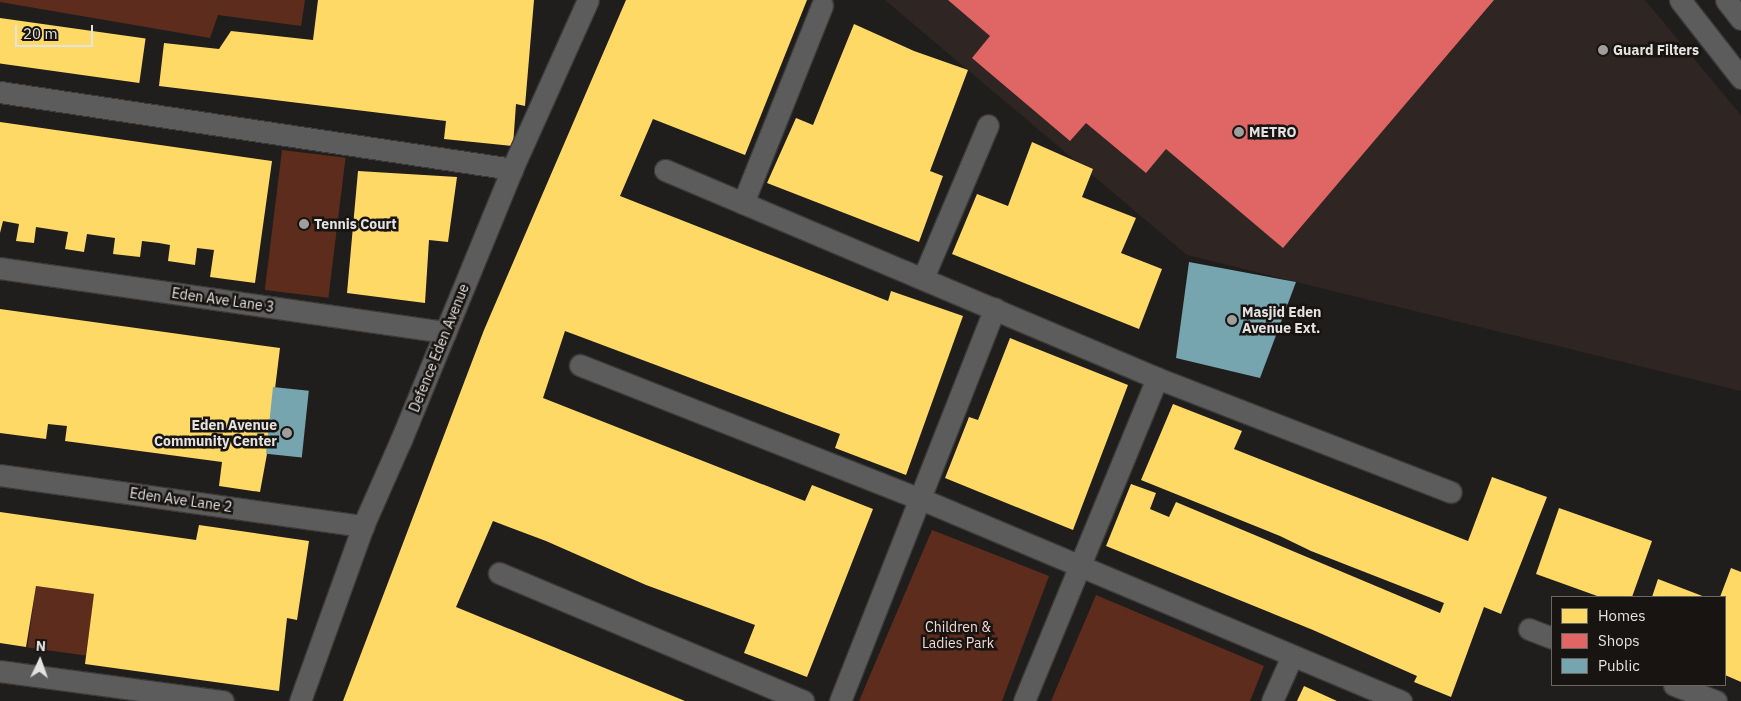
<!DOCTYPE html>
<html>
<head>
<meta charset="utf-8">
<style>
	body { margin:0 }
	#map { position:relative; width:1741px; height:701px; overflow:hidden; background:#201e1c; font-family:"IBM Plex Sans",sans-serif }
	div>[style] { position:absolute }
	.built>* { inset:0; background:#2f2623 }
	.green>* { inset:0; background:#5e2c1d; transform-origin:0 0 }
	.homes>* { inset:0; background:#ffd966; transform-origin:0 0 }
	.shops>* { inset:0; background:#e06666 }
	.public>* { inset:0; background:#76a5af; transform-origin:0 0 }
	.roads { filter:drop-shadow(1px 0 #3b3a39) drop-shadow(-1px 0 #3b3a39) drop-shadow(0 1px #3b3a39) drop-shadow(0 -1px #3b3a39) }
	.street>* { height:21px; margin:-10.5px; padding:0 10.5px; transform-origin:10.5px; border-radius:10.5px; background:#5d5c5c }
	.dots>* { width:14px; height:14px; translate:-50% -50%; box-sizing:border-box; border:2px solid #171412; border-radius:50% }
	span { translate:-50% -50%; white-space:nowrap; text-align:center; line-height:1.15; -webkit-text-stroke:5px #171412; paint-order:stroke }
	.poi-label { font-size:14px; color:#e5e3e2; font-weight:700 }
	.left { translate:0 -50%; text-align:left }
	.right { translate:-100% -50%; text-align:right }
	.street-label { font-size:14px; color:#e5e3e2 }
	.park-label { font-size:14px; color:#f4dad3 }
	.legend { position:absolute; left:1551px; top:596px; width:175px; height:90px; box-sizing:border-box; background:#171412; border:1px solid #696765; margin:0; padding:6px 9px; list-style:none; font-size:15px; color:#e5e3e2 }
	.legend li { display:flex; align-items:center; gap:10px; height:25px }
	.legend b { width:25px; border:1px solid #696765 }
	.north { position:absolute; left:15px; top:636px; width:50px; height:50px; -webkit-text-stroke:4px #171412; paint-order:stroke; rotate:3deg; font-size:14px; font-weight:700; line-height:20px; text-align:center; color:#e5e3e2 }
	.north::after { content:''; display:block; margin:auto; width:18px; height:22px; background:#e5e3e2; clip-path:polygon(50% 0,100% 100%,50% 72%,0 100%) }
	.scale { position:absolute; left:15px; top:25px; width:78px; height:22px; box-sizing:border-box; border:2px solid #e5e3e2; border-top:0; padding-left:6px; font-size:15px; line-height:18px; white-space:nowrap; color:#e5e3e2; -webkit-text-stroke:4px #171412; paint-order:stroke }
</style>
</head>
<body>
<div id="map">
	<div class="built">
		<i style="clip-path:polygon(885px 0,1645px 0,1741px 115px,1741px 391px,1187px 255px)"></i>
	</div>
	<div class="green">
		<i style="clip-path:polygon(0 0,305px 0,301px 26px,218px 15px,210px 38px,0 2px)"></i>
		<i style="left:282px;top:150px;width:64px;height:141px;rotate:7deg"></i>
		<i style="clip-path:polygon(932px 530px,1049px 576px,1002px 701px,859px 701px)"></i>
		<i style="left:36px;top:586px;width:59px;height:62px;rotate:8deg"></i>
		<i style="clip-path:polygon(1096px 595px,1264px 666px,1250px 701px,1051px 701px)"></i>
	</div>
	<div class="homes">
		<i style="clip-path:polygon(318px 0,534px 0,525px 106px,516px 104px,513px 146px,444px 139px,446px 121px,159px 86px,164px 43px,219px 49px,231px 31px,313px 40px)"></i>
		<i style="clip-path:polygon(626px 0,807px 0,745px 155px,653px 119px,620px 196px,888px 301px,891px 291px,963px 316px,906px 475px,835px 448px,840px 434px,565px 331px,543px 398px,805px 501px,812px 485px,873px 509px,807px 677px,744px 653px,755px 625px,646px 585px,546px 541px,493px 521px,456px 607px,685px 701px,343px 701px,484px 330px)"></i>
		<i style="left:0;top:18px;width:147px;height:45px;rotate:8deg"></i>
		<i style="clip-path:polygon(854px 24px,914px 51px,968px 70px,930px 171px,943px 176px,919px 242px,767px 183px,796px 118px,813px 125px)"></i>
		<i style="clip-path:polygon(0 122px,272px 161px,255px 283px,210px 277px,214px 250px,197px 248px,195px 265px,168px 261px,170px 245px,159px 243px,142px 241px,140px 257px,113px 254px,115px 238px,87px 234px,84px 252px,65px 249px,68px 232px,36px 227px,34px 243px,16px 241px,19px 224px,3px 221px,0 233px)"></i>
		<i style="clip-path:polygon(1032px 142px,1093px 169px,1082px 197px,1136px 218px,1121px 253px,1162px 269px,1139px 329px,952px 254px,977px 194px,1008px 206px)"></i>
		<i style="clip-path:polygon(358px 171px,457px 177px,448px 242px,429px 240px,425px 303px,347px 293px)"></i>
		<i style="clip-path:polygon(0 309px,280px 348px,267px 454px,260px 492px,219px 486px,222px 462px,65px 441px,67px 426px,48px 424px,46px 439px,0 433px)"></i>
		<i style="clip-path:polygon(1010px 338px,1128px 385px,1073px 530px,945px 478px,969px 417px,978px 420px)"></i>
		<i style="clip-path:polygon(1173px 404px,1242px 431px,1234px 449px,1468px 541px,1492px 477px,1547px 497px,1501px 614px,1484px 607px,1451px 697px,1414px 682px,1417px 676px,1313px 630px,1106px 546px,1131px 484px,1156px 493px,1150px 509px,1169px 517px,1176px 502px,1440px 613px,1444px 603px,1311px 551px,1280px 536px,1141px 480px)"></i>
		<i style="clip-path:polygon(1559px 508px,1652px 541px,1632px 597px,1600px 597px,1536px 574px)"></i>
		<i style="clip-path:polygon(0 512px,196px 540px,199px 525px,309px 541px,297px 620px,287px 618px,279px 691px,85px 664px,94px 594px,36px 586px,26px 647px,0 643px)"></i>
		<i style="clip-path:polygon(1731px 568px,1741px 572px,1741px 682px,1725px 675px,1725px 597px,1720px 597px)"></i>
		<i style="clip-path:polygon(1658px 579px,1705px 597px,1652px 597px)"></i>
		<i style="clip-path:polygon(1304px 686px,1337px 701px,1297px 701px)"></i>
	</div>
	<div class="shops">
		<i style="clip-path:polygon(948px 0,1494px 0,1283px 248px,1166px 149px,1146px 173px,1086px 123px,1070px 141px,972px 58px,990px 36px)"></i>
	</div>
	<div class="public">
		<i style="clip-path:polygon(1189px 262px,1296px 282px,1260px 378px,1176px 358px)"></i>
		<i style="left:273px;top:387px;width:36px;height:67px;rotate:6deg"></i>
	</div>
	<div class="roads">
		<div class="street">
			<i style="left:1680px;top:0;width:99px;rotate:52deg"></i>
			<i style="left:1726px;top:0;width:24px;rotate:52deg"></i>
			<i style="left:0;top:92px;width:518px;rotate:8.55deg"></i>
			<i style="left:665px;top:170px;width:534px;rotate:22.92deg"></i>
			<i style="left:1157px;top:378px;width:315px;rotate:21.2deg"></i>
			<i style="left:743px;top:203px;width:213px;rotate:-68.2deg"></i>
			<i style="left:0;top:268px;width:450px;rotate:8.2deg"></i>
			<i style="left:923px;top:278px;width:166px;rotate:-67deg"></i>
			<i style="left:580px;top:365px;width:366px;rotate:21.5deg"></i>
			<i style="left:921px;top:499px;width:521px;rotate:22.82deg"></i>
			<i style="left:0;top:475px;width:367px;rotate:8deg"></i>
			<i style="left:499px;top:573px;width:330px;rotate:22.8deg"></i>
			<i style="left:1529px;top:629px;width:25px;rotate:21deg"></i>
			<i style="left:0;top:671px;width:225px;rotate:7.7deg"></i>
			<i style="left:1674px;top:685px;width:45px;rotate:20.9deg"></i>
			<i style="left:300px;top:701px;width:186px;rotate:-70.2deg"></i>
			<i style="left:363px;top:526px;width:94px;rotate:-66.2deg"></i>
			<i style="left:401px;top:440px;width:293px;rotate:-67.7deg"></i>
			<i style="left:512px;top:169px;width:185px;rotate:-65.8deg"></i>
			<i style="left:840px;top:701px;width:422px;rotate:-68.5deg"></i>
			<i style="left:1024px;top:701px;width:349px;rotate:-67.6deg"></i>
			<i style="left:1272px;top:701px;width:49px;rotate:-66deg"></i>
		</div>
	</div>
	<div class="dots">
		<i style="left:1603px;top:50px;background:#a09e9d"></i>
		<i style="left:1239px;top:132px;background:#a09e9d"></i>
		<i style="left:304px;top:224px;background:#a09e9d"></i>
		<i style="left:1232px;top:320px;background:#a09e9d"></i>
		<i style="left:287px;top:433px;background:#a09e9d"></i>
	</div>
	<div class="poi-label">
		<span class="left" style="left:1613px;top:50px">Guard Filters</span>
		<span class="left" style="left:1249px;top:132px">METRO</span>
		<span class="left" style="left:314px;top:224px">Tennis Court</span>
		<span class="left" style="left:1242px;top:320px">Masjid Eden<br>Avenue Ext.</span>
		<span class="right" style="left:277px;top:433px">Eden Avenue<br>Community Center</span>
	</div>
	<div class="street-label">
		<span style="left:223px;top:300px;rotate:8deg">Eden Ave Lane 3</span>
		<span style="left:439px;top:348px;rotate:-68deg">Defence Eden Avenue</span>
		<span style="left:181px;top:500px;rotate:8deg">Eden Ave Lane 2</span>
	</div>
	<div class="park-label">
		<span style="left:958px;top:635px">Children &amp;<br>Ladies Park</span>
	</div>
	<ul class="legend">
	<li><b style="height:14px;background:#ffd966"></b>Homes</li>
	<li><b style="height:14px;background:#e06666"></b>Shops</li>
	<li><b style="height:14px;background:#76a5af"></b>Public</li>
	</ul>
	<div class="north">N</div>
	<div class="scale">20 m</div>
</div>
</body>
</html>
